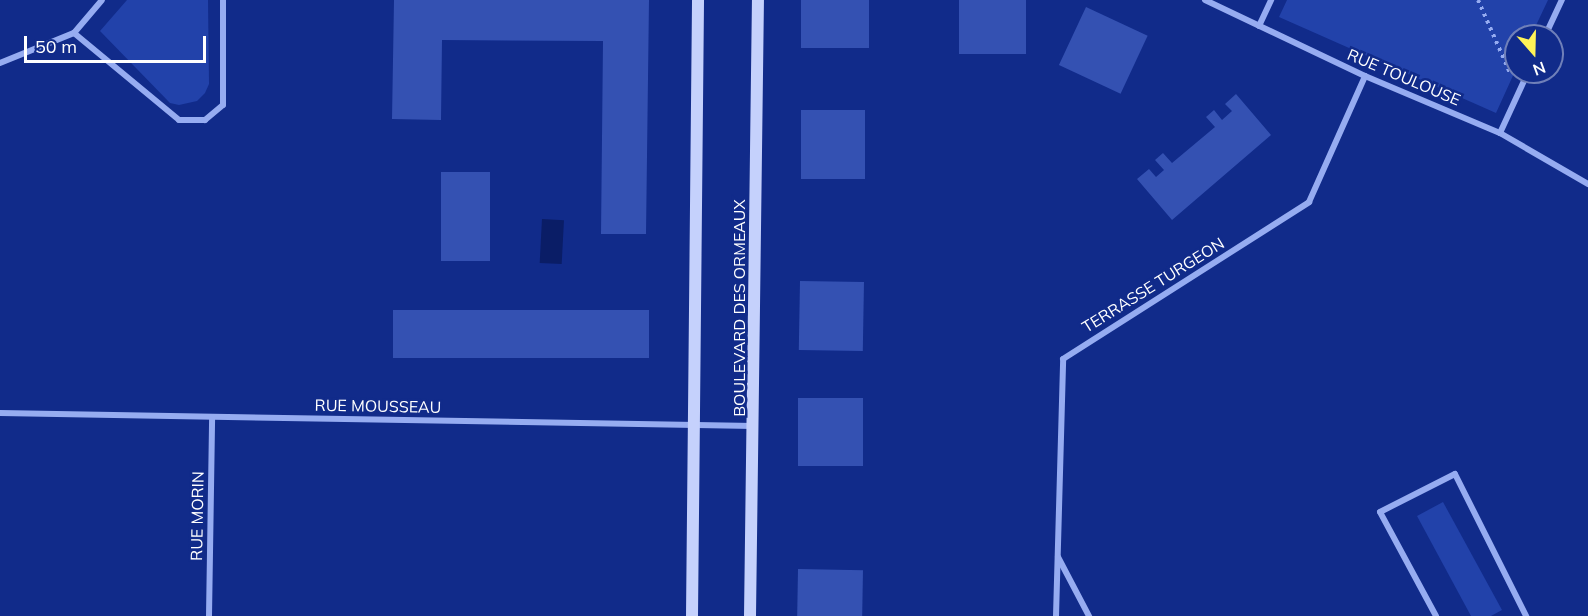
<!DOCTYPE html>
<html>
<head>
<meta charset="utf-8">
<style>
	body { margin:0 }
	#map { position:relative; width:1588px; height:616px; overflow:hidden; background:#112b8a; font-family:Mulish,sans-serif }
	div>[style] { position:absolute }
	.green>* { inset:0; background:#2242aa }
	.water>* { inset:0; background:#0a1d66; transform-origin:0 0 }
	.building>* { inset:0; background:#3451b2; transform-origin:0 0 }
	.path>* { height:4px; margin-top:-2px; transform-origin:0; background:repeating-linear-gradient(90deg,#96acf1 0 3px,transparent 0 7.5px) }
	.street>* { height:6px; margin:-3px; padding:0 3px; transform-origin:3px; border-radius:3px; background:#96acf1 }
	.secondary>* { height:12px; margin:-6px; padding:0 6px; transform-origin:6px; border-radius:6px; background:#c5d1fc }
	span { translate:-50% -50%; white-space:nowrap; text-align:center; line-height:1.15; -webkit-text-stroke:5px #112b8a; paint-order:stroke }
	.street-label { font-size:16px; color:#fff }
	.north { position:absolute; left:1504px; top:24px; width:60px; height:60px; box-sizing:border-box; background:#112b8a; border:2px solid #7080b9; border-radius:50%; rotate:160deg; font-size:16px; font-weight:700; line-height:24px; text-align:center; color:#fff }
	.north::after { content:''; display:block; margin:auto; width:21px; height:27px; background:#fff357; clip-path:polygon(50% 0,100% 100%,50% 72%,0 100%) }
	.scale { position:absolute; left:24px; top:36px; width:182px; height:27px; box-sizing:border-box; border:3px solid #fff; border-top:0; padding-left:8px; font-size:18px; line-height:21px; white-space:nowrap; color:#fff; -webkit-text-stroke:4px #112b8a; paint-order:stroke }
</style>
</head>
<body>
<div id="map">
	<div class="green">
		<i style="clip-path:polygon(127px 0,208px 0,209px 84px,205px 93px,197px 101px,179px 105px,170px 103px,100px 31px)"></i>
		<i style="clip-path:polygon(1287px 0,1548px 0,1531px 36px,1516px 36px,1516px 69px,1496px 113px,1279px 17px)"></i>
		<i style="clip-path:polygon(1443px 502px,1502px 610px,1491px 616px,1471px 616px,1417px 516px)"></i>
	</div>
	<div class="water">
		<i style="left:542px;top:219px;width:22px;height:44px;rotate:3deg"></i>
	</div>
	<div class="building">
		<i style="clip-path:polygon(394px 0,649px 0,646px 234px,601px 234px,603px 41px,442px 40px,441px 120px,392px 119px)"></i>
		<i style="left:801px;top:0;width:68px;height:48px"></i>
		<i style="left:959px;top:0;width:67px;height:54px"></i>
		<i style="left:1086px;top:7px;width:68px;height:64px;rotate:25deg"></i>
		<i style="clip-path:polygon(1236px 94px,1271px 135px,1172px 220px,1137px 179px,1149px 169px,1156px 177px,1164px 170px,1155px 160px,1163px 153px,1172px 163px,1215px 127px,1206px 117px,1214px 110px,1222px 120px,1232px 111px,1225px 104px)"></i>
		<i style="left:865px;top:110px;width:69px;height:64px;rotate:90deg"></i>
		<i style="left:441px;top:172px;width:49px;height:89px"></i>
		<i style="left:800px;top:281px;width:64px;height:69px;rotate:1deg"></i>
		<i style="left:393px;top:310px;width:256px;height:48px"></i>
		<i style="left:798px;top:398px;width:65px;height:68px"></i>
		<i style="left:798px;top:569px;width:65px;height:47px;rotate:1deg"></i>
	</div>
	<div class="path">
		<i style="left:1478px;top:0;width:82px;rotate:66.3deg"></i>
	</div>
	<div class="street">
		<i style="left:1205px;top:0;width:177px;rotate:25.4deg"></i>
		<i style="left:1365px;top:76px;width:147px;rotate:22.9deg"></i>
		<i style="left:1500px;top:133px;width:102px;rotate:30.1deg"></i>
		<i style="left:1259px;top:26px;width:29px;rotate:-65deg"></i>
		<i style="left:74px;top:33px;width:136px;rotate:39.6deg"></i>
		<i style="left:179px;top:120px;width:26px"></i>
		<i style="left:205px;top:120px;width:23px;rotate:-40deg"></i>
		<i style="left:223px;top:105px;width:105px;rotate:-90deg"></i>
		<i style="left:1545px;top:36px;width:40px;rotate:-65deg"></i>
		<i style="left:0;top:63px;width:80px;rotate:-22.1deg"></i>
		<i style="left:74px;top:33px;width:43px;rotate:-49.7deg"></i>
		<i style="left:1500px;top:133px;width:67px;rotate:-65.3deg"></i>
		<i style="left:0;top:413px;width:754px;rotate:0.99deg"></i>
		<i style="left:1058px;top:557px;width:67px;rotate:62.3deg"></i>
		<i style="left:209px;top:616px;width:199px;rotate:-89.1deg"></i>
		<i style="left:1056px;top:616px;width:257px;rotate:-88.4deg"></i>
		<i style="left:1063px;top:359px;width:292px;rotate:-32.5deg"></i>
		<i style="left:1309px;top:202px;width:138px;rotate:-66deg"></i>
		<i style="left:1436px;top:616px;width:118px;rotate:-118.3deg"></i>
		<i style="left:1380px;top:512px;width:84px;rotate:-26.9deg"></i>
		<i style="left:1455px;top:474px;width:159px;rotate:63.4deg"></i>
	</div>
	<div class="secondary">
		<i style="left:692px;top:616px;width:616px;rotate:-89.44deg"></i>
		<i style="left:750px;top:616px;width:616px;rotate:-89.26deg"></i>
	</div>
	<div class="street-label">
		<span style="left:1404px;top:77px;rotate:23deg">RUE TOULOUSE</span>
		<span style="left:1153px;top:285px;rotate:-32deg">TERRASSE TURGEON</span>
		<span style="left:739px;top:308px;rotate:-90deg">BOULEVARD DES ORMEAUX</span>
		<span style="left:378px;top:406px;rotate:1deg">RUE MOUSSEAU</span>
		<span style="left:197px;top:516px;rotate:-89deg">RUE MORIN</span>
	</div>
	<div class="north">N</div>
	<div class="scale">50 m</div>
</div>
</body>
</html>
